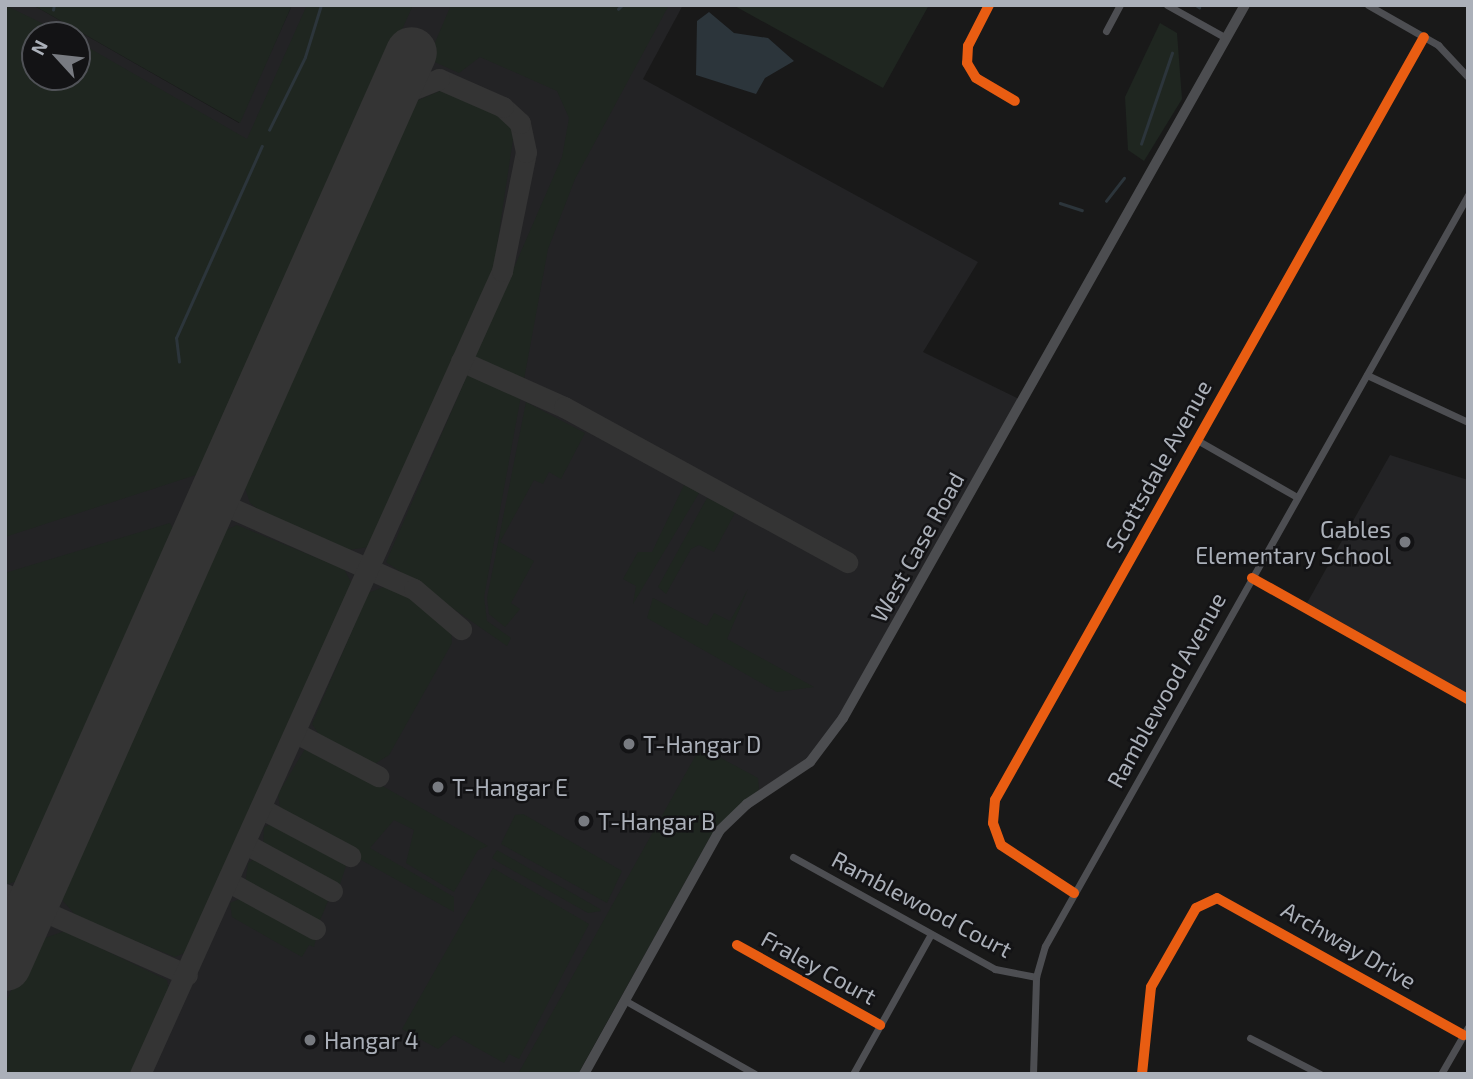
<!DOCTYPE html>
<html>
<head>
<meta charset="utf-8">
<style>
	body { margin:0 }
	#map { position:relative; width:1473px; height:1079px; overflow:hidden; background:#191919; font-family:"Exo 2",sans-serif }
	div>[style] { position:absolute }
	.built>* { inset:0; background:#232325 }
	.green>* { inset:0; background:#1f2620 }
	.water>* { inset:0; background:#2c353b }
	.stream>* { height:2.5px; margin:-1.25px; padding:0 1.25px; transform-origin:1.25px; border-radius:1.25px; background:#2c353b }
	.taxiway>* { height:21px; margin:-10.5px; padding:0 10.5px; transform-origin:10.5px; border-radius:10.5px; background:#343434 }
	.runway>* { height:51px; margin:-25.5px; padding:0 25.5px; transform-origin:25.5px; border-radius:25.5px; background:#343434 }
	.minor>* { height:7px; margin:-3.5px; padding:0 3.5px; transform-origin:3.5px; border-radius:3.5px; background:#4d4e52 }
	.secondary>* { height:10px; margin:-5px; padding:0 5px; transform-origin:5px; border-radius:5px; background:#4c4d50 }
	.cycleway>* { height:10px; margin:-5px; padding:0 5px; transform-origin:5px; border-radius:5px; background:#e95d12 }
	.dots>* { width:19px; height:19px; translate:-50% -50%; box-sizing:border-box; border:4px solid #131315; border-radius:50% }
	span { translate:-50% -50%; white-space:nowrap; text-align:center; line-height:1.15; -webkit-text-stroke:5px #131315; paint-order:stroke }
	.street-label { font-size:23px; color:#abb0b9 }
	.poi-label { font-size:23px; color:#abb0b9 }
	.right { translate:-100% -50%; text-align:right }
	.left { translate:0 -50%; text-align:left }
	.frame { position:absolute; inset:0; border:7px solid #abb0b9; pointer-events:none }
	.north { position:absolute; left:21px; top:21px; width:70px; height:70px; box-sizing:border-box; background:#131315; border:2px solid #505257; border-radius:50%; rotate:297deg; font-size:19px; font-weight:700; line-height:28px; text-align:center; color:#abb0b9 }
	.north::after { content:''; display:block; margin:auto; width:24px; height:32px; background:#787b81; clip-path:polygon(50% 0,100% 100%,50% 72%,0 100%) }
</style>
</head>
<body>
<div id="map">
	<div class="built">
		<i style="clip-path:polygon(evenodd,5px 5px,33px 5px,239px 123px,292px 5px,683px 5px,643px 79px,978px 262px,923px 352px,1019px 399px,830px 732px,806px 760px,720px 822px,577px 1074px,5px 1074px,5px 5px,35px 35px,77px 35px,77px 77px,35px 77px,35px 35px)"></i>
		<i style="clip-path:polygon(1390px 455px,1468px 480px,1468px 694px,1307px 603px)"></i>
	</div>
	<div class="green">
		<i style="clip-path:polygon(5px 5px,66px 35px,35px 35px,35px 77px,77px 77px,77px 41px,247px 139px,307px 5px,413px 5px,205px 472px,5px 537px)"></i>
		<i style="clip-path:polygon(33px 5px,292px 5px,240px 123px)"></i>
		<i style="clip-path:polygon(451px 5px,669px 5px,575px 179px,548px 249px,484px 597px,487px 621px,511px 638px,507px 646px,386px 562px,562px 157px,569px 118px,557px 91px,480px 57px,459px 73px,428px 59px)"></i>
		<i style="clip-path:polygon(733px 5px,929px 5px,883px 88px)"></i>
		<i style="clip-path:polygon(1160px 23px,1177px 33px,1182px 99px,1144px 161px,1128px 150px,1125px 97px)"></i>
		<i style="clip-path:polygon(442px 90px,504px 117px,514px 133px,494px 266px,369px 547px,348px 550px,260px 511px,250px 503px,241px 476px,407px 105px)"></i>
		<i style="clip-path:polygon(526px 402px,585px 433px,561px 479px,549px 472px,543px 484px,534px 480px,500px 542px,534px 561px,511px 603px,520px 609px,505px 627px,489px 614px,487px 598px)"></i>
		<i style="clip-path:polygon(684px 485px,699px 493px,633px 604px,636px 586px,623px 579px,638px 552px,652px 552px)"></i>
		<i style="clip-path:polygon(707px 498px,736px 511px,714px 552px,699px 545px,691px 549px,666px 594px,658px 587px)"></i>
		<i style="clip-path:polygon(170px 523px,175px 533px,23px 879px,5px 885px,5px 573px)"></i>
		<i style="clip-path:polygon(237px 525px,344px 569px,352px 584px,198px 932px,187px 952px,175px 957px,78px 918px,63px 901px,60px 880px,215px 535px)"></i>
		<i style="clip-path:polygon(389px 585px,420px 600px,451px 628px,452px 643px,389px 755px,373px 765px,322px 739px,312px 724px,368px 593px)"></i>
		<i style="clip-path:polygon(748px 589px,727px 639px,814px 687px,777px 692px,647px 618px,653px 598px,707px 626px,714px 613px,730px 621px)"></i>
		<i style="clip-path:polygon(305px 749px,321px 751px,488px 846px,478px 850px,454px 892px,406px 863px,414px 830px,394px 820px,370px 848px,454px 897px,454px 912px,281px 815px,278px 794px)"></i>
		<i style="clip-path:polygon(706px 750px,758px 778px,759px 789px,710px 837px,578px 1074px,518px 1074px,697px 753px)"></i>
		<i style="clip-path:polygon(523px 814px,622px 871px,607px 903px,501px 844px,515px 815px)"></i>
		<i style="clip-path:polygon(278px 821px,348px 860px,339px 887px,263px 848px,264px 827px)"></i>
		<i style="clip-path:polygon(497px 850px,600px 909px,601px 911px,588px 913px,498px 862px,492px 858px)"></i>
		<i style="clip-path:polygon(259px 856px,331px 894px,318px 925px,245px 884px,248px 863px)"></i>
		<i style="clip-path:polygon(493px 868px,589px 924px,519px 1059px,509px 1054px,504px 1063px,454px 1035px,438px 1049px,402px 1029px)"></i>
		<i style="clip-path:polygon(246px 896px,317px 935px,314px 947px,309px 945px,302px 957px,232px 917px,230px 903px)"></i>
		<i style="clip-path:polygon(65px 931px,167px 980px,169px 991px,130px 1074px,5px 1074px,5px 1004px,33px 942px)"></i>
	</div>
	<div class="water">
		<i style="clip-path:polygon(709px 12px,734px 33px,768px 38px,794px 61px,765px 78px,756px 94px,696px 75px,697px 21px)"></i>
	</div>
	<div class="stream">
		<i style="left:1196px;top:5px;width:4px;rotate:34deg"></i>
		<i style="left:618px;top:9px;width:6px;rotate:-45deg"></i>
		<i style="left:53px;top:10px;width:5px;rotate:-79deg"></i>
		<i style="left:269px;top:130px;width:81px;rotate:-63.7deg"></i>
		<i style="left:305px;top:57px;width:54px;rotate:-72.9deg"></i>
		<i style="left:1141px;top:144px;width:96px;rotate:-71.2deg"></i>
		<i style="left:1106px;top:201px;width:29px;rotate:-52deg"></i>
		<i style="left:1060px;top:203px;width:23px;rotate:18deg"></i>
		<i style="left:179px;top:362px;width:24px;rotate:-97deg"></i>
		<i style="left:176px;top:338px;width:210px;rotate:-65.9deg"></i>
	</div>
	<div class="taxiway">
		<i style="left:461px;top:361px;width:113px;rotate:24.1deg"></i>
		<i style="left:564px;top:407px;width:323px;rotate:28.7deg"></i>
		<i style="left:213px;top:500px;width:220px;rotate:23.9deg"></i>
		<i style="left:414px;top:589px;width:62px;rotate:40.4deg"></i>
		<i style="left:296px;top:733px;width:93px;rotate:27.7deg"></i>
		<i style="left:262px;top:809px;width:100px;rotate:28.1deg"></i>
		<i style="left:246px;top:844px;width:98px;rotate:28.7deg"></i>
		<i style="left:229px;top:882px;width:98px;rotate:28.7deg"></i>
		<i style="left:5px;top:894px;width:199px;rotate:24deg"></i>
		<i style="left:140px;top:1074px;width:881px;rotate:-65.73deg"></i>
		<i style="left:502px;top:271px;width:121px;rotate:-78.6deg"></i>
		<i style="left:526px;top:152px;width:30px;rotate:-102deg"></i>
		<i style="left:520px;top:123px;width:23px;rotate:-137deg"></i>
		<i style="left:503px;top:107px;width:70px;rotate:-156.4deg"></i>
		<i style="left:439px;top:79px;width:51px;rotate:158deg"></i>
	</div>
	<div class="runway">
		<i style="left:5px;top:965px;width:999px;rotate:-66.03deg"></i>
	</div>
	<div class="minor">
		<i style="left:989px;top:5px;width:46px;rotate:117.1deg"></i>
		<i style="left:968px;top:46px;width:17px;rotate:93deg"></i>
		<i style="left:967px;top:63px;width:17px;rotate:59deg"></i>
		<i style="left:976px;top:78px;width:45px;rotate:30.5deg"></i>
		<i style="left:1167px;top:5px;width:68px;rotate:29.2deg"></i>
		<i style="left:1368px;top:5px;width:81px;rotate:29.7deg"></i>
		<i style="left:1438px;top:45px;width:44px;rotate:46.8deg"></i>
		<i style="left:1106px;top:31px;width:30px;rotate:-62deg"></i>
		<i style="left:1367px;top:375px;width:111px;rotate:25deg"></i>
		<i style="left:1197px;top:440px;width:115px;rotate:29.7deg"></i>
		<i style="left:1252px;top:578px;width:248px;rotate:29.3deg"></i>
		<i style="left:793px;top:857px;width:231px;rotate:29deg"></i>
		<i style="left:995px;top:969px;width:42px;rotate:11deg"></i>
		<i style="left:1074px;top:893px;width:87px;rotate:-146.7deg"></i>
		<i style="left:1001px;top:845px;width:23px;rotate:-110deg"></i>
		<i style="left:993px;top:823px;width:23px;rotate:-85deg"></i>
		<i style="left:995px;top:800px;width:875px;rotate:-60.65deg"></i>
		<i style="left:737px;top:945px;width:164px;rotate:29.2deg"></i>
		<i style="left:626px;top:1001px;width:148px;rotate:29.5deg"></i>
		<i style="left:1250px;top:1038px;width:79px;rotate:27.2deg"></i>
		<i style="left:853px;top:1074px;width:160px;rotate:-60.9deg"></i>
		<i style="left:1033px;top:1074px;width:97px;rotate:-88.2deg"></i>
		<i style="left:1036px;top:977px;width:32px;rotate:-74deg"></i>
		<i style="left:1045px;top:946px;width:862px;rotate:-60.61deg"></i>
		<i style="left:1142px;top:1074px;width:87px;rotate:-84.1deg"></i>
		<i style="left:1151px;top:987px;width:91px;rotate:-60.3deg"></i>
		<i style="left:1196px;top:908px;width:23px;rotate:-25deg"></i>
		<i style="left:1217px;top:898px;width:282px;rotate:29.1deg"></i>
		<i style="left:1441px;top:1074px;width:54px;rotate:-60.1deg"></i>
	</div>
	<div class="secondary">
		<i style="left:584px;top:1074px;width:279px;rotate:-60.9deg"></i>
		<i style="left:720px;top:830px;width:37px;rotate:-44deg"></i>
		<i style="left:747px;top:804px;width:76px;rotate:-33.7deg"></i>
		<i style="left:810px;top:762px;width:55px;rotate:-53.1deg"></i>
		<i style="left:843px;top:718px;width:819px;rotate:-60.59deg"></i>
	</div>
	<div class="cycleway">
		<i style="left:989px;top:5px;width:46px;rotate:117.1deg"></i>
		<i style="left:968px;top:46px;width:17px;rotate:93deg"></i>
		<i style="left:967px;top:63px;width:17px;rotate:59deg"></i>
		<i style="left:976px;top:78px;width:45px;rotate:30.5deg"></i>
		<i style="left:1252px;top:578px;width:248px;rotate:29.3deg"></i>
		<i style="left:1074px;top:893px;width:87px;rotate:-146.7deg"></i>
		<i style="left:1001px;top:845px;width:23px;rotate:-110deg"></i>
		<i style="left:993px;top:823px;width:23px;rotate:-85deg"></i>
		<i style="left:995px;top:800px;width:875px;rotate:-60.65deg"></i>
		<i style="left:737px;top:945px;width:164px;rotate:29.2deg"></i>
		<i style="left:1142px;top:1074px;width:87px;rotate:-84.1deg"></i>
		<i style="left:1151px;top:987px;width:91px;rotate:-60.3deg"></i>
		<i style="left:1196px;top:908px;width:23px;rotate:-25deg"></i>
		<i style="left:1217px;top:898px;width:282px;rotate:29.1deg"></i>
	</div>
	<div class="dots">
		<i style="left:1405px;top:542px;background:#787b81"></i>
		<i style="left:629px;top:744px;background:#787b81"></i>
		<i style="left:438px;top:787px;background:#787b81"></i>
		<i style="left:584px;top:821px;background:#787b81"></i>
		<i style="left:310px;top:1040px;background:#787b81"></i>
	</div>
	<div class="street-label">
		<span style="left:1158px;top:466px;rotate:-61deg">Scottsdale Avenue</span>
		<span style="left:917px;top:547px;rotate:-61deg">West Case Road</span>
		<span style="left:1166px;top:690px;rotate:-61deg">Ramblewood Avenue</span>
		<span style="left:922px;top:904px;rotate:28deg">Ramblewood Court</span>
		<span style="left:1349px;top:945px;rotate:30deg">Archway Drive</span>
		<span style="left:819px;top:967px;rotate:29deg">Fraley Court</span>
	</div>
	<div class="poi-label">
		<span class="right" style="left:1391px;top:542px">Gables<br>Elementary School</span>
		<span class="left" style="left:643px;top:744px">T-Hangar D</span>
		<span class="left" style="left:452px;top:787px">T-Hangar E</span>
		<span class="left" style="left:598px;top:821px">T-Hangar B</span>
		<span class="left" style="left:324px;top:1040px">Hangar 4</span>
	</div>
	<div class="frame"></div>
	<div class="north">N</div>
</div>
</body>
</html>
